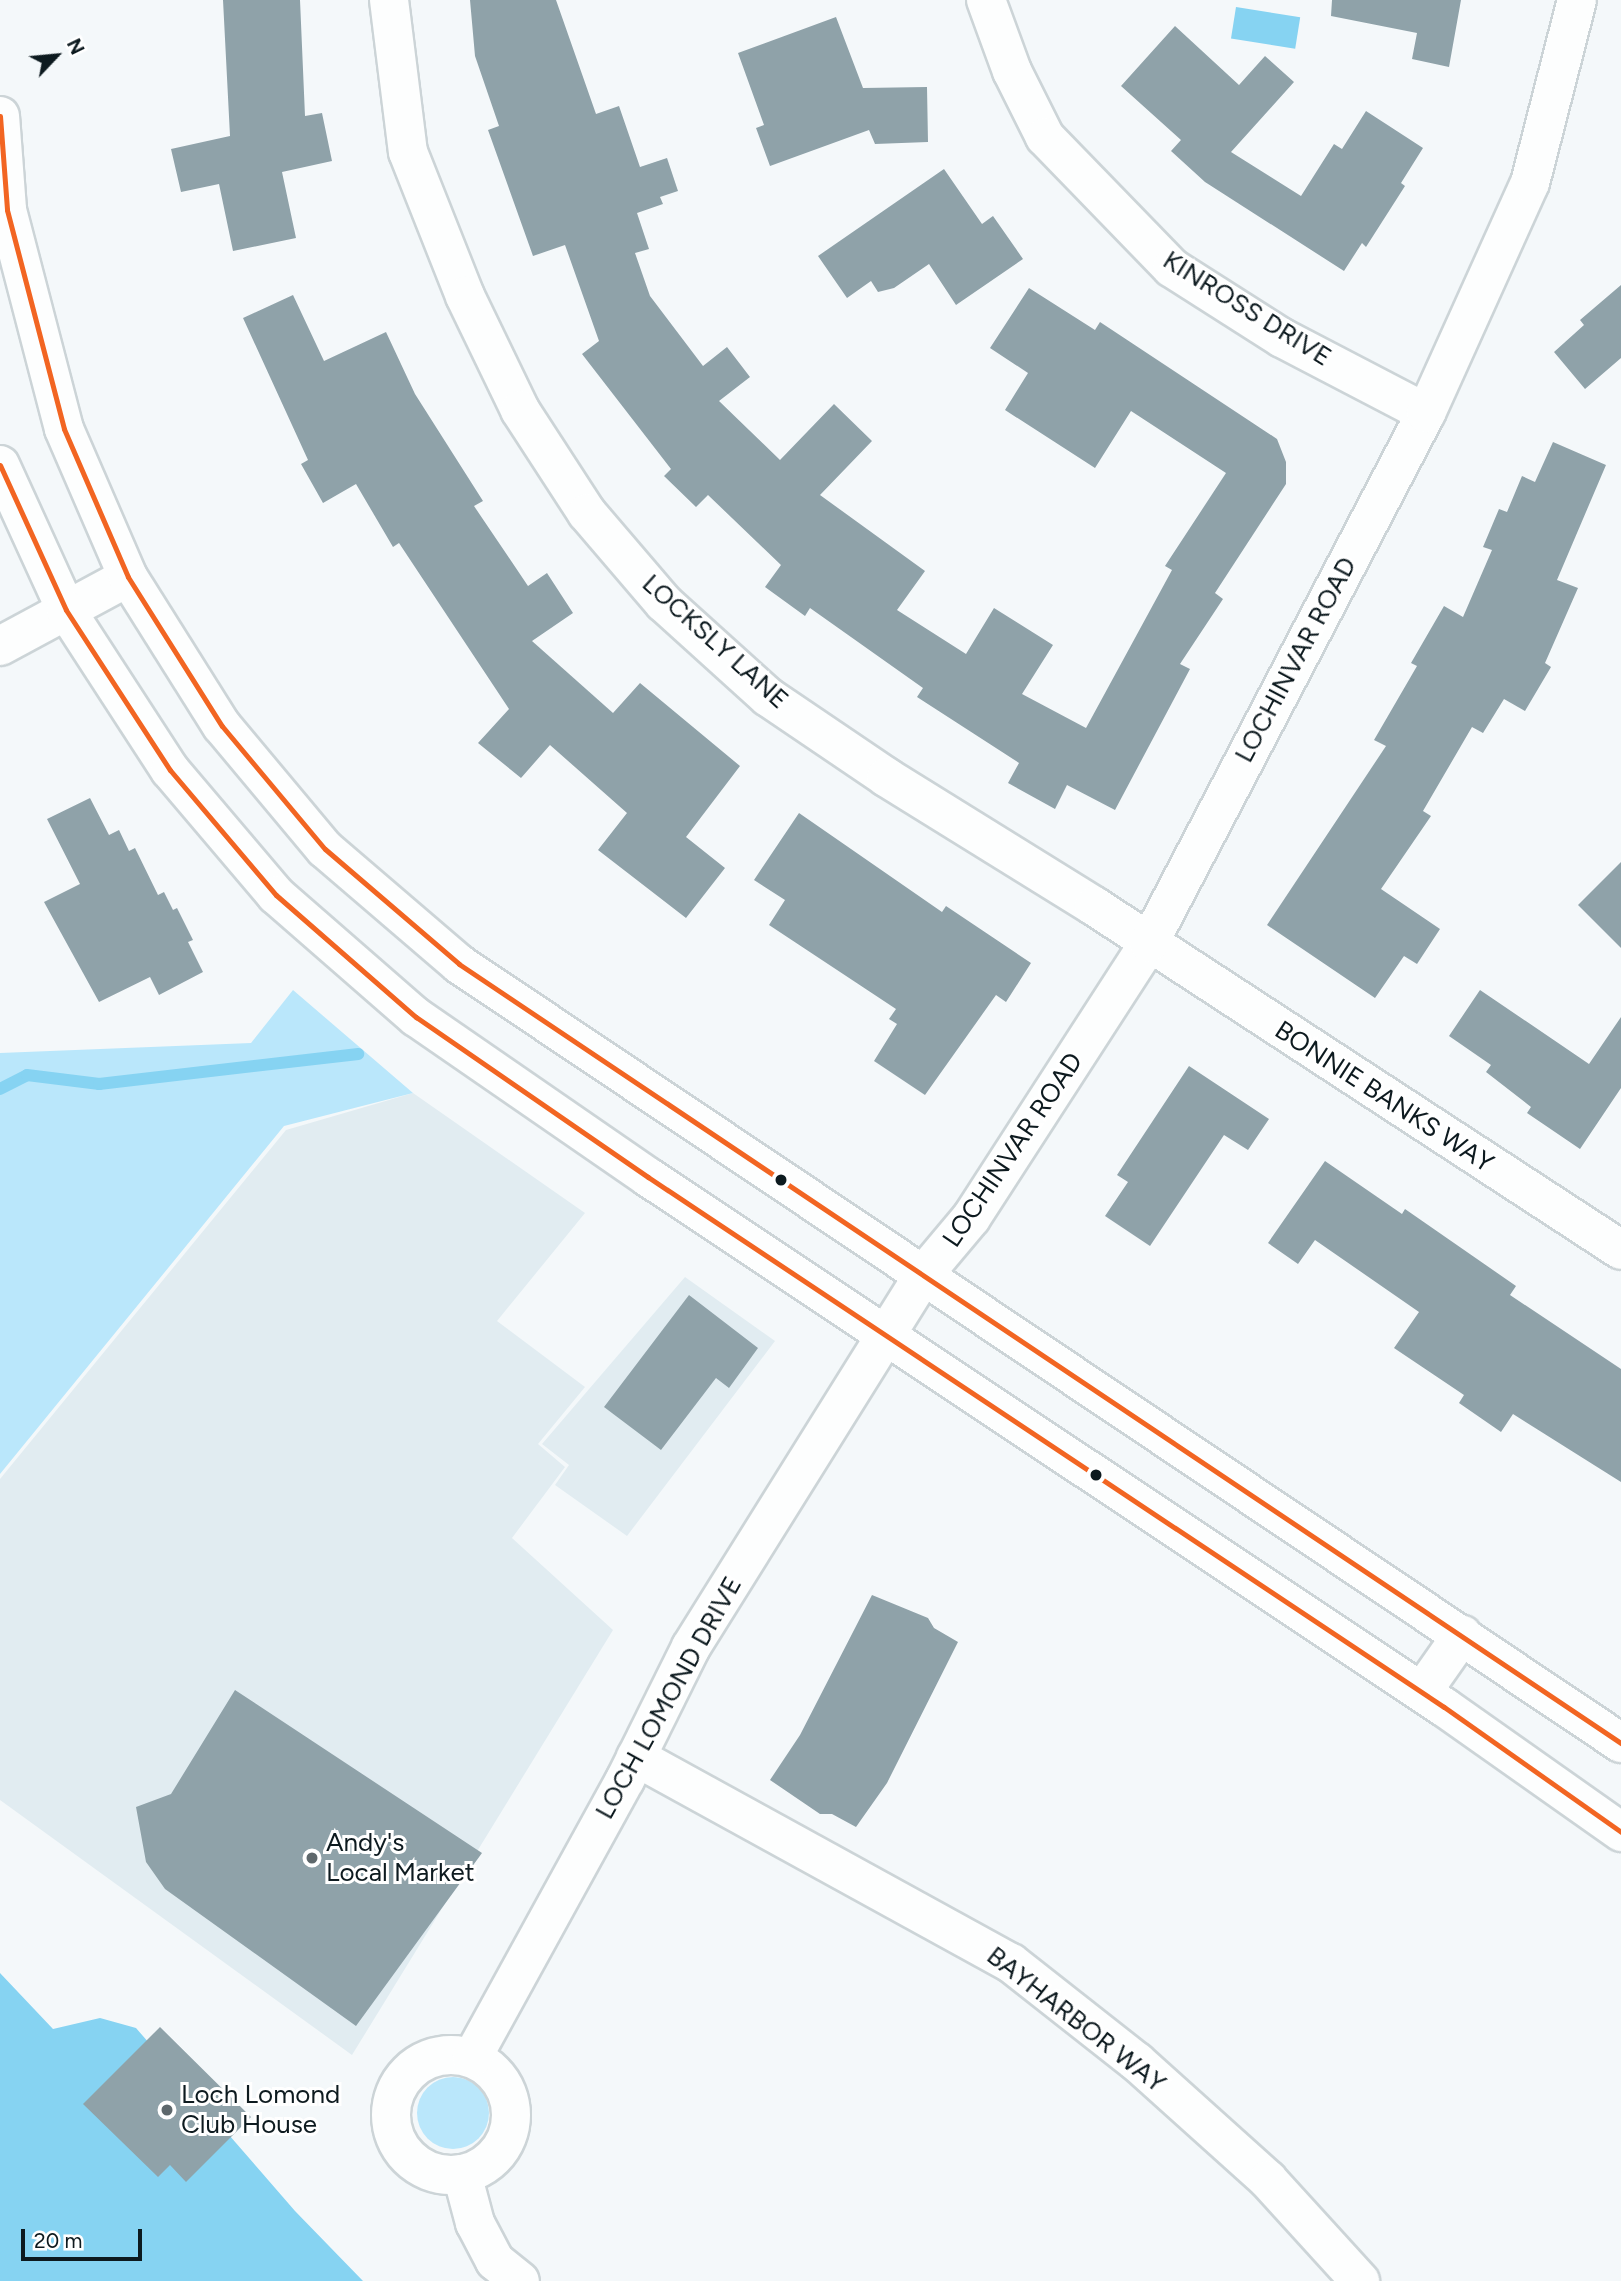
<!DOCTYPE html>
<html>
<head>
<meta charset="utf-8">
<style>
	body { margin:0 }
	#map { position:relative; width:1621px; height:2281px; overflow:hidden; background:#f4f8fa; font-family:Figtree,sans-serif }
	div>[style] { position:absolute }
	.built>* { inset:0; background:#e1ecf1 }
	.green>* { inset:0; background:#bae7fb }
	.round { border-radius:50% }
	.water>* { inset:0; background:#86d3f2; transform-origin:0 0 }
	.stream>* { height:12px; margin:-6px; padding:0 6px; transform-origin:6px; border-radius:6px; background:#86d3f2 }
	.building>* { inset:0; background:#8fa2a9 }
	.roads { filter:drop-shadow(2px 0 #ccd4d7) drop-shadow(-2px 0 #ccd4d7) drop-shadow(0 2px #ccd4d7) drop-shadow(0 -2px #ccd4d7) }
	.minor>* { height:38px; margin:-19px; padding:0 19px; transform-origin:19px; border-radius:19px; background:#fdfefe }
	.minor>.ring { margin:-19px; padding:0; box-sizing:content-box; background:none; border:38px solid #fdfefe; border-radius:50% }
	.secondary>* { height:38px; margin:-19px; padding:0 19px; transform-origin:19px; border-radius:19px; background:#fdfefe }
	.bus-1>* { height:5px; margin:-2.5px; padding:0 2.5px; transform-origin:2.5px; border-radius:2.5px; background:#f26522 }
	.dots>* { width:19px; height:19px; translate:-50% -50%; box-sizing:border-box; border:4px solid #fff; border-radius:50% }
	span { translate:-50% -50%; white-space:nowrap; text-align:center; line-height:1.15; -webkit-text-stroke:6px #fff; paint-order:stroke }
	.street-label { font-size:26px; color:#0d1a1f }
	.poi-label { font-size:26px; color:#0d1a1f }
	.left { translate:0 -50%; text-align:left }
	.north { position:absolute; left:21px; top:21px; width:70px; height:70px; -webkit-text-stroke:5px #fff; paint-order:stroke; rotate:64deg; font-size:19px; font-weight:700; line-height:28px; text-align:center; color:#0d1a1f }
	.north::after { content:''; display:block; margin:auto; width:24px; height:32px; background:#0d1a1f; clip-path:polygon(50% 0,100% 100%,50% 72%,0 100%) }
	.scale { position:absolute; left:21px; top:2229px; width:121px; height:32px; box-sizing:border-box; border:4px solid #0d1a1f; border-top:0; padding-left:9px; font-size:21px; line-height:24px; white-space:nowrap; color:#0d1a1f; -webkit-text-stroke:5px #fff; paint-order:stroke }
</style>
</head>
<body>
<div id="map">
	<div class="built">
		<i style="clip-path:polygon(413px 1093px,585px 1213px,497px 1321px,585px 1387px,538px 1444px,565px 1467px,512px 1538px,613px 1630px,352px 2055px,0 1800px,0 1479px,286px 1130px)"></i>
		<i style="clip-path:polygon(685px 1277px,775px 1341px,627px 1536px,555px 1485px,569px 1465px,542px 1444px)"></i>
	</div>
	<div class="green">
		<i style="clip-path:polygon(293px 990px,413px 1093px,284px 1126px,0 1474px,0 1053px,251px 1043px)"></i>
		<i class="round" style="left:417px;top:2077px;width:72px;height:72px"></i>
	</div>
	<div class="water">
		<i style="left:1236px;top:7px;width:65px;height:32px;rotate:9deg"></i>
		<i style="clip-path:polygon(0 1973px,53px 2029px,100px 2018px,136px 2028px,295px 2211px,363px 2281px,0 2281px)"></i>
	</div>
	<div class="stream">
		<i style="left:0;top:1089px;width:30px;rotate:-27deg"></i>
		<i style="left:27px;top:1075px;width:73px;rotate:7.1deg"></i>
		<i style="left:99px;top:1084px;width:261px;rotate:-6.6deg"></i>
	</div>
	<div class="building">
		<i style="clip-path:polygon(223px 0,300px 0,305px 116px,322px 113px,332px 161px,282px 172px,296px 238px,233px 251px,219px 184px,181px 192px,171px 149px,230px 136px)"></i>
		<i style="clip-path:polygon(470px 0,556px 0,596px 114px,619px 106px,640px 167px,667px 158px,678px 191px,660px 197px,663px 204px,637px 213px,649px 249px,635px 253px,650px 296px,703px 366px,727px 347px,750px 377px,719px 401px,780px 460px,834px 404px,872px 441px,820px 495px,925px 571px,897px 610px,966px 654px,994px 608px,1053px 645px,1022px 694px,1086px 728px,1172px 570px,1165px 566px,1226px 473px,1131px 411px,1095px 468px,1005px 410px,1028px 373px,990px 348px,1029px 288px,1095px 330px,1100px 322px,1277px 439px,1286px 462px,1286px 484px,1215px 593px,1223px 599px,1180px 664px,1190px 669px,1115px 810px,1067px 785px,1055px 809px,1008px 783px,1019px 763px,917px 697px,923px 688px,810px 608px,805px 616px,765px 587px,781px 565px,708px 495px,696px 507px,664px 476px,671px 469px,582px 354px,599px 341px,565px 245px,533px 256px,488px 130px,499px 126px,475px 56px)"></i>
		<i style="clip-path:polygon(1332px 0,1461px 0,1449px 67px,1412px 59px,1417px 33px,1331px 16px)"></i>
		<i style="clip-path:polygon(836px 17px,863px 88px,927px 87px,928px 142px,875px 144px,869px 130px,770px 166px,756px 128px,764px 125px,738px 53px)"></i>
		<i style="clip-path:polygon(1175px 26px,1239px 85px,1265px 56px,1294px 82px,1231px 152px,1301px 196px,1334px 144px,1342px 149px,1366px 111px,1423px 148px,1401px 183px,1405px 186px,1366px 247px,1362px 243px,1344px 271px,1205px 182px,1171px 151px,1181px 140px,1121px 86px)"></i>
		<i style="clip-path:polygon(944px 169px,982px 224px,993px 216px,1023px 259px,956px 305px,929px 264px,894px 288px,878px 292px,871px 281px,847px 298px,818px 256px)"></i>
		<i style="clip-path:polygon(1621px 285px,1621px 358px,1585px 389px,1554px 352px,1584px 325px,1580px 320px)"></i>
		<i style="clip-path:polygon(293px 295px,324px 361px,386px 332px,415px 394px,483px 501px,474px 506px,528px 586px,547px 573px,573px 613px,532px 641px,613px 713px,640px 683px,740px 766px,686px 837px,725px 868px,686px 918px,598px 850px,627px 813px,550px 745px,521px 778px,478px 743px,509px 709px,399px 543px,393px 547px,356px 484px,323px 503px,301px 464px,308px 460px,243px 318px)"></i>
		<i style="clip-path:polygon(1553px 442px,1606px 465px,1557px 580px,1578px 588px,1545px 663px,1551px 667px,1525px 711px,1504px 699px,1483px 733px,1472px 727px,1423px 811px,1431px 816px,1381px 889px,1440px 929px,1417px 964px,1404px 956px,1375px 998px,1267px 925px,1386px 746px,1374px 740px,1417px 666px,1411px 663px,1444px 606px,1463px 617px,1492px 550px,1483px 547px,1499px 509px,1507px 512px,1522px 476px,1535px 482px)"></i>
		<i style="clip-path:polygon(90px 798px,109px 835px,119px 830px,129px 851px,135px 848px,158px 895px,164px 892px,173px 910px,177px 908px,193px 940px,188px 942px,203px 972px,159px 995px,150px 977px,99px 1002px,44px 902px,80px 884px,47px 819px)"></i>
		<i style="clip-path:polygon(799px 813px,942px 912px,946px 906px,1031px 963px,1006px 1002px,996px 995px,925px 1095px,874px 1061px,897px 1024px,889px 1019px,896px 1009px,769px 925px,785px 900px,754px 880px)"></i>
		<i style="clip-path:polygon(1621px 862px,1621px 948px,1578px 905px)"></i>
		<i style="clip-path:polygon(1480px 990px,1589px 1064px,1621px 1017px,1621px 1088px,1580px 1149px,1527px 1113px,1531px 1107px,1486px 1072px,1491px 1065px,1449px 1036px)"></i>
		<i style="clip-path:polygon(1189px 1066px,1269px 1119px,1248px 1150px,1224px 1135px,1150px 1246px,1105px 1216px,1128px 1182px,1117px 1175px)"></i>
		<i style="clip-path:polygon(1325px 1161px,1402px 1214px,1405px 1209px,1516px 1286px,1510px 1295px,1621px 1369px,1621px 1482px,1513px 1414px,1501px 1432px,1459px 1403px,1464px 1395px,1394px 1348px,1419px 1312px,1315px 1240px,1298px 1264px,1268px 1243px)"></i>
		<i style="clip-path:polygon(689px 1295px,758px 1348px,729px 1388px,716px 1378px,661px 1450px,604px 1407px)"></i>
		<i style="clip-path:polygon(872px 1595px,928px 1618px,934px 1628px,958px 1642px,887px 1783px,856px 1827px,832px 1814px,820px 1814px,770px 1780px,800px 1735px)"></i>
		<i style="clip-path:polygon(235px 1690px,482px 1853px,356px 2026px,165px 1889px,146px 1862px,136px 1807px,171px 1794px)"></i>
		<i style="clip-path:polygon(160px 2027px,251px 2117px,186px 2182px,170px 2165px,158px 2177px,83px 2104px)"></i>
	</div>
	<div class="roads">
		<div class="minor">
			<i style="left:389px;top:0;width:153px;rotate:82.9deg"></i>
			<i style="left:408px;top:152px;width:155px;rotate:68.4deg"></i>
			<i style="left:465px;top:296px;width:127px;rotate:64.2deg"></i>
			<i style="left:520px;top:410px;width:123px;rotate:57deg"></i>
			<i style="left:587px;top:513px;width:118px;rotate:49.5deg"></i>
			<i style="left:664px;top:603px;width:140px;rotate:42.1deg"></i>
			<i style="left:768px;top:697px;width:143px;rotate:34.1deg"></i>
			<i style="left:886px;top:777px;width:245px;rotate:31.8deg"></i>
			<i style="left:1094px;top:906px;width:629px;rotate:33.13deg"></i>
			<i style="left:986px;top:0;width:76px;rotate:69.9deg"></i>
			<i style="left:1012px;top:71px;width:74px;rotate:63.4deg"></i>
			<i style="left:1045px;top:137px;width:182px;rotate:45.9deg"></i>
			<i style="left:1172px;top:268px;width:130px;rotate:32.5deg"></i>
			<i style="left:1282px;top:338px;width:162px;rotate:27.5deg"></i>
			<i style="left:0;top:646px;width:145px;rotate:-28.3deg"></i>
			<i style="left:636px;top:1757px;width:428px;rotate:28.8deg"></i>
			<i style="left:1011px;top:1963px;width:160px;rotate:38.2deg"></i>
			<i style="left:1137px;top:2062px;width:176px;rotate:42deg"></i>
			<i style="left:1268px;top:2180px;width:137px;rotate:47.7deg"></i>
			<i class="ring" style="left:391px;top:2055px;width:82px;height:82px"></i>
			<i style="left:472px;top:2058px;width:317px;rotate:-61.2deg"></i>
			<i style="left:625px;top:1780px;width:148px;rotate:-63.6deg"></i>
			<i style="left:691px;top:1647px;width:440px;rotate:-58deg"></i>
			<i style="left:924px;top:1274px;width:73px;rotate:-50deg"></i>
			<i style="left:971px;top:1218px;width:328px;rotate:-57.1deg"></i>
			<i style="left:1149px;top:943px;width:598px;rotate:-62.41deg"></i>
			<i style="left:1426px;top:413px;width:252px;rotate:-65.7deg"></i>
			<i style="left:1530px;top:183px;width:189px;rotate:-75.6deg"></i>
			<i style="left:462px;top:2174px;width:51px;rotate:75.1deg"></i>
			<i style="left:475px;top:2223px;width:43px;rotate:62.2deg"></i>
			<i style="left:495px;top:2261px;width:32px;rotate:39deg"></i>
		</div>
		<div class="secondary">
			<i style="left:0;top:116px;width:94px;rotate:85.7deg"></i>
			<i style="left:7px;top:210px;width:226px;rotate:75.4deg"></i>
			<i style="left:64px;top:429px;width:161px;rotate:66.6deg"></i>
			<i style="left:128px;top:577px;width:176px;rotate:57.8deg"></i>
			<i style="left:222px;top:726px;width:160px;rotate:50.1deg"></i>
			<i style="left:325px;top:849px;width:177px;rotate:40.6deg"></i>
			<i style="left:459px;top:964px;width:1399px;rotate:33.84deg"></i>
			<i style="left:0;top:465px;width:159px;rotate:65.5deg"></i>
			<i style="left:66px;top:610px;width:191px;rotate:57deg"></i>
			<i style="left:170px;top:770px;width:164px;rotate:49.7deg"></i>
			<i style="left:276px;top:895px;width:186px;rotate:41.1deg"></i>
			<i style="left:416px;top:1017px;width:282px;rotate:34.6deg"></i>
			<i style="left:648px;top:1177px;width:956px;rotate:33.66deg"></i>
			<i style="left:1444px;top:1707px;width:217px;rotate:35.2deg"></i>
			<i style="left:1422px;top:1692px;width:70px;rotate:-54.9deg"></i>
		</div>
	</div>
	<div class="bus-1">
		<i style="left:0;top:116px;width:94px;rotate:85.7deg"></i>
		<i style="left:7px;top:210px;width:226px;rotate:75.4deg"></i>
		<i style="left:64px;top:429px;width:161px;rotate:66.6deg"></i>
		<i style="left:128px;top:577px;width:176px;rotate:57.8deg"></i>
		<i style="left:222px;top:726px;width:160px;rotate:50.1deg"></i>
		<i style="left:325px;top:849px;width:177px;rotate:40.6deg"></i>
		<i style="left:459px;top:964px;width:1399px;rotate:33.84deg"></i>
		<i style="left:0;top:465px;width:159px;rotate:65.5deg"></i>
		<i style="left:66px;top:610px;width:191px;rotate:57deg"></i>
		<i style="left:170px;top:770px;width:164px;rotate:49.7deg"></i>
		<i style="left:276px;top:895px;width:186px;rotate:41.1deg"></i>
		<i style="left:416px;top:1017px;width:282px;rotate:34.6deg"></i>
		<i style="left:648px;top:1177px;width:956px;rotate:33.66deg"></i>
		<i style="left:1444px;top:1707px;width:217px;rotate:35.2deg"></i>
	</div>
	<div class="dots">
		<i style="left:781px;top:1180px;background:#0d1a1f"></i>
		<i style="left:1096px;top:1475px;background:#0d1a1f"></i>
		<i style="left:312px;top:1858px;background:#5e686c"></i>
		<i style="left:167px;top:2110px;background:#5e686c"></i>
	</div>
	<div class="street-label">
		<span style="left:1247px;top:309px;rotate:32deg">KINROSS DRIVE</span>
		<span style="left:715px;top:642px;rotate:42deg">LOCKSLY LANE</span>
		<span style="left:1296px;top:660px;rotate:-62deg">LOCHINVAR ROAD</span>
		<span style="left:1384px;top:1097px;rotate:33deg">BONNIE BANKS WAY</span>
		<span style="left:1013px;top:1150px;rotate:-56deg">LOCHINVAR ROAD</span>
		<span style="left:669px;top:1698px;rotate:-61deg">LOCH LOMOND DRIVE</span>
		<span style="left:1076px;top:2020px;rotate:38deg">BAYHARBOR WAY</span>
	</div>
	<div class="poi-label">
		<span class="left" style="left:326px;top:1858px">Andy's<br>Local Market</span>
		<span class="left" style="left:181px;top:2110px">Loch Lomond<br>Club House</span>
	</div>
	<div class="north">N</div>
	<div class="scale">20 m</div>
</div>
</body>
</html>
